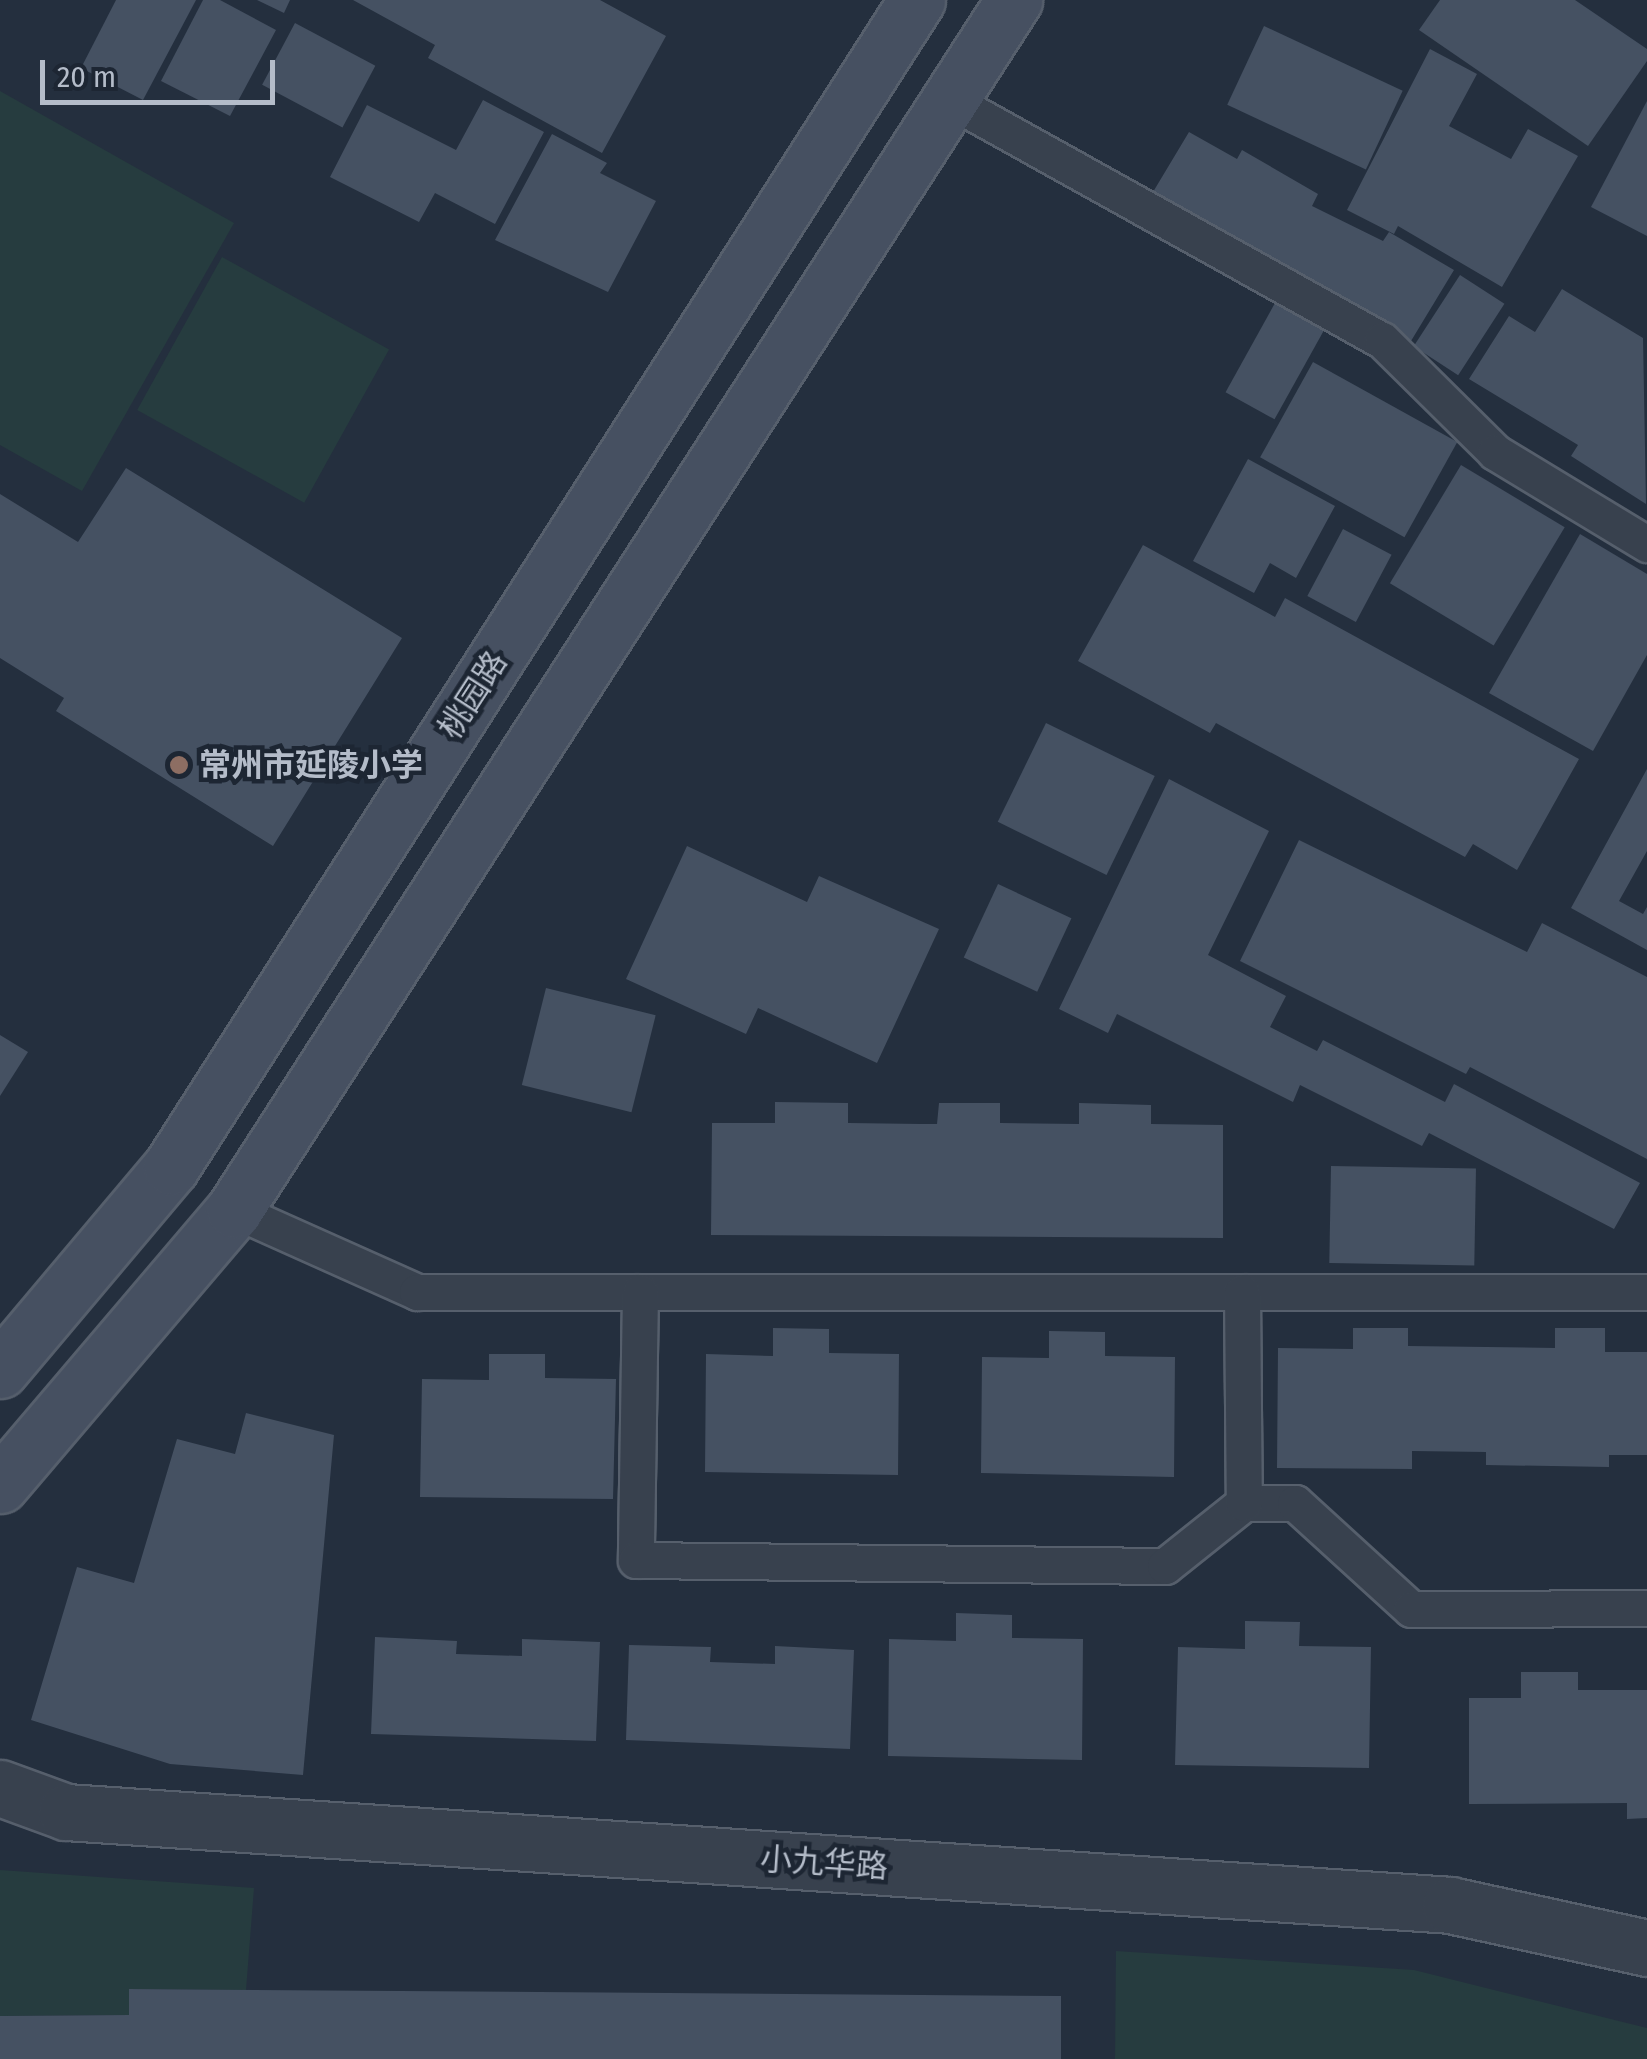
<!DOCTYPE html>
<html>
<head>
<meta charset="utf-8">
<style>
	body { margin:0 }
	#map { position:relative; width:1647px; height:2059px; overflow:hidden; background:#242f3e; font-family:"Fira Sans Condensed","Noto Sans SC",sans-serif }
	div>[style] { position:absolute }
	.green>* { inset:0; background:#263c3f; transform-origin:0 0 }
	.building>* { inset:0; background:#455162; transform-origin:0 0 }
	.roads { filter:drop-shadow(2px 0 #565f6c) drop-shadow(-2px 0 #565f6c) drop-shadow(0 2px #565f6c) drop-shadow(0 -2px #565f6c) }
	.lane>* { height:35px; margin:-17.5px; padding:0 17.5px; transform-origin:17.5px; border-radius:17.5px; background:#38414e }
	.street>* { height:55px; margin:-27.5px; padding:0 27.5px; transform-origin:27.5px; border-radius:27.5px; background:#38414e }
	.secondary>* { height:55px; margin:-27.5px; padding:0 27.5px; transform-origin:27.5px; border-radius:27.5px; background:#465061 }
	.dots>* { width:28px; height:28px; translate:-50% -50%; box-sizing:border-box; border:5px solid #1d2633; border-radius:50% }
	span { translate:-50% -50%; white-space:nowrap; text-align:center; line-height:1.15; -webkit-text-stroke:9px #1d2633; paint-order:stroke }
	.street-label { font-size:32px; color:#b4bcc9 }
	.poi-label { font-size:32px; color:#b4bcc9; font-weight:700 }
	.left { translate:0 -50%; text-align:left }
	.scale { position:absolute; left:40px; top:60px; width:235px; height:45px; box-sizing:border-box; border:5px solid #b4bcc9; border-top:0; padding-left:12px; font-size:30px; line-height:35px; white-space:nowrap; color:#b4bcc9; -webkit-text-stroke:8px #1d2633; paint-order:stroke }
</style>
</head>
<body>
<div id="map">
	<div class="green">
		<i style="clip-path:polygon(0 91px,234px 223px,82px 491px,0 445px)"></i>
		<i style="left:222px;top:257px;width:191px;height:175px;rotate:29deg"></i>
		<i style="clip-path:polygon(0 1870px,254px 1888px,246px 1990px,129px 1989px,129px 2015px,0 2016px)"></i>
		<i style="clip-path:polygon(1116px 1951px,1414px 1970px,1647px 2028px,1647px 2059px,1115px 2059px)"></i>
	</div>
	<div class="building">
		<i style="clip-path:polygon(116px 0,196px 0,143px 100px,81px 68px)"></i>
		<i style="clip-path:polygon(203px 0,220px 0,276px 30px,230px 116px,161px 81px)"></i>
		<i style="clip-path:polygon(257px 0,290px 0,284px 13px)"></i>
		<i style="clip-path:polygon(353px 0,600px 0,666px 36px,602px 153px,428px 58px,435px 45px)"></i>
		<i style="clip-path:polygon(1440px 0,1575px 0,1647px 49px,1647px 61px,1588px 146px,1419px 30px)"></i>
		<i style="left:295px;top:23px;width:91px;height:70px;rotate:28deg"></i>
		<i style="left:1264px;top:26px;width:153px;height:87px;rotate:25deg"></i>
		<i style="clip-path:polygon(1430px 49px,1477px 74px,1449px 126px,1511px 159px,1528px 129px,1578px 156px,1502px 287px,1398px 226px,1394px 234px,1347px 210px)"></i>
		<i style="clip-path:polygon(483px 100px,544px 132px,495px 224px,435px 193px,419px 222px,330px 177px,367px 105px,456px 150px)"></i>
		<i style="clip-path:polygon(1647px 101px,1647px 236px,1591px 207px)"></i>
		<i style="clip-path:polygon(1189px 132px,1237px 159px,1242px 150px,1318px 194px,1312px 206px,1383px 241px,1389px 232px,1454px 270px,1411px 341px,1150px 197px)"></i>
		<i style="clip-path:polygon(552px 134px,607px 163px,600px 173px,656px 201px,608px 292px,495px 240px)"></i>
		<i style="left:1460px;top:275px;width:53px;height:85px;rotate:33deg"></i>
		<i style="clip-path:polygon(1562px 289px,1643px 338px,1646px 504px,1571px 456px,1578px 445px,1469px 379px,1509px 316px,1535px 332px)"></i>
		<i style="left:1275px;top:303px;width:56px;height:102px;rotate:29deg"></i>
		<i style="left:1313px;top:362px;width:165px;height:109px;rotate:29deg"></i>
		<i style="clip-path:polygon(1248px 459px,1335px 506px,1296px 578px,1270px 563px,1254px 593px,1193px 561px)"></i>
		<i style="left:1461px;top:465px;width:121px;height:138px;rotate:31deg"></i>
		<i style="clip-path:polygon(126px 468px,402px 638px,273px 846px,56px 711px,64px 698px,0 658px,0 494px,78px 542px)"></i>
		<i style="left:1343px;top:529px;width:55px;height:76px;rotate:28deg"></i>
		<i style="clip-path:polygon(1580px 534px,1647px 574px,1647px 655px,1593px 751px,1489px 693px)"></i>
		<i style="clip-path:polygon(1143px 545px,1275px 617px,1285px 598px,1579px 759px,1517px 870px,1473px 844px,1465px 857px,1216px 723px,1210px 733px,1078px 661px)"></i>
		<i style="left:1046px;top:723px;width:121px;height:110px;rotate:26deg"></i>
		<i style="clip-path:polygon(1647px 769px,1647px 851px,1619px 901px,1643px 914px,1647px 907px,1647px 950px,1571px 908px)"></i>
		<i style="clip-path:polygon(1169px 779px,1269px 831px,1208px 955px,1286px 996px,1270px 1027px,1317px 1051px,1323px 1040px,1445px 1102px,1454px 1084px,1640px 1183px,1614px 1229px,1429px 1133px,1422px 1146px,1300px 1085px,1293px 1102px,1117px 1014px,1108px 1033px,1059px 1009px)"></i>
		<i style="clip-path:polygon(1299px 840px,1527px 952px,1542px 923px,1647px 977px,1647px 1159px,1470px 1067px,1466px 1074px,1240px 961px)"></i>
		<i style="clip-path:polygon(687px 846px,807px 902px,819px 876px,939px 929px,877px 1063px,758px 1008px,746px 1034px,626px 979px)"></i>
		<i style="left:998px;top:884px;width:81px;height:81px;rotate:25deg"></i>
		<i style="left:546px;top:988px;width:113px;height:100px;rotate:14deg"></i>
		<i style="clip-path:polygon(0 1035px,28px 1052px,0 1096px)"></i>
		<i style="clip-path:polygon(775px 1102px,848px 1103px,848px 1123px,921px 1124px,937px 1124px,939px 1103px,1000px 1103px,1000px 1123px,1079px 1124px,1079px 1103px,1151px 1105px,1151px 1124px,1223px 1125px,1223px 1238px,711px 1235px,712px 1123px,775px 1123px)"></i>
		<i style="left:1331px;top:1166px;width:145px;height:97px;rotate:1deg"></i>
		<i style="clip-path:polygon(773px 1328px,829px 1329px,829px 1353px,899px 1354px,898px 1475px,705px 1472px,706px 1354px,773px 1356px)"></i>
		<i style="clip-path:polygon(1353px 1328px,1408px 1328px,1408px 1346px,1555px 1348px,1555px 1328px,1605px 1328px,1605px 1352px,1647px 1352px,1647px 1455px,1609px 1455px,1609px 1467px,1486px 1465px,1486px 1452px,1412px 1451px,1412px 1469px,1277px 1468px,1278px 1348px,1353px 1349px)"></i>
		<i style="clip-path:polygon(1049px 1331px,1105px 1332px,1105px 1356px,1175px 1357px,1174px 1477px,981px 1473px,982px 1357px,1049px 1358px)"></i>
		<i style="clip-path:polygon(489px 1354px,545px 1354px,545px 1378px,616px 1379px,613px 1499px,420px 1497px,422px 1379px,489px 1380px)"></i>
		<i style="clip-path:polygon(246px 1413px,334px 1435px,303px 1775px,170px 1764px,31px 1720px,77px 1567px,134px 1583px,177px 1439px,235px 1454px)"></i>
		<i style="clip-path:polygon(956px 1613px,1012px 1615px,1012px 1638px,1083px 1639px,1082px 1760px,888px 1756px,889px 1639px,956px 1641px)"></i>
		<i style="clip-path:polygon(1245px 1621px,1300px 1622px,1299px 1646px,1371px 1647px,1369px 1768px,1175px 1765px,1178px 1647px,1245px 1649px)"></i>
		<i style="clip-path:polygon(375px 1637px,457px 1641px,456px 1654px,522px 1656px,522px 1639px,600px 1642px,596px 1741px,371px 1734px)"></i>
		<i style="clip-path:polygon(629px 1645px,711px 1647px,710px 1662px,775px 1664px,775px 1646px,854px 1650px,850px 1749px,626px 1740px)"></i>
		<i style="clip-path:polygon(1521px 1672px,1578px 1672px,1578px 1690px,1647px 1690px,1647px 1818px,1627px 1819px,1627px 1803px,1469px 1804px,1469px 1698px,1521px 1698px)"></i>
		<i style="clip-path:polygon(129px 1989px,1061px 1996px,1061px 2059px,0 2059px,0 2016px,129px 2015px)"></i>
	</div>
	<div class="roads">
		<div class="lane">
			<i style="left:950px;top:100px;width:494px;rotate:29.1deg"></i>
			<i style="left:1382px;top:340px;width:159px;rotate:44.7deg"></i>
			<i style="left:1495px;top:452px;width:178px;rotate:31.2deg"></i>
			<i style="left:234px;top:1210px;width:201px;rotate:24.1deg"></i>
			<i style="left:417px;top:1292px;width:1230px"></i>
			<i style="left:640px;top:1292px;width:268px;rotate:90.9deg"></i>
			<i style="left:636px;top:1560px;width:529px;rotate:0.65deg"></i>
			<i style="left:1165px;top:1566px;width:101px;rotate:-38.6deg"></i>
			<i style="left:1244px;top:1503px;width:51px"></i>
			<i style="left:1295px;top:1503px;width:157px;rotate:42.4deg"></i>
			<i style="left:1411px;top:1609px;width:236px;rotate:-0.2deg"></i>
			<i style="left:1242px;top:1292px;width:211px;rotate:89.5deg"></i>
		</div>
		<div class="street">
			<i style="left:0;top:1788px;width:70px;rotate:20deg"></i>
			<i style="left:66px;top:1812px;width:1387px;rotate:3.84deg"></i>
			<i style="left:1450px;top:1905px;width:202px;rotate:12.3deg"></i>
		</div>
		<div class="secondary">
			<i style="left:0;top:1370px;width:265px;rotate:-49.9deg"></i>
			<i style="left:171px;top:1167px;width:1385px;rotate:-57.41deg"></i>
			<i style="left:0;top:1485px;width:361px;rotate:-49.6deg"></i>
			<i style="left:234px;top:1210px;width:1440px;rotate:-57.19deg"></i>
		</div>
	</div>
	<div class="dots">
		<i style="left:179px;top:765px;background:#8d6e63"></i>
	</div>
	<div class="street-label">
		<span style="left:473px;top:695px;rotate:-57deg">桃园路</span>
		<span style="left:824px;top:1863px;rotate:4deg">小九华路</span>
	</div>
	<div class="poi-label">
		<span class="left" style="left:199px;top:765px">常州市延陵小学</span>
	</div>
	<div class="scale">20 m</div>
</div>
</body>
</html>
